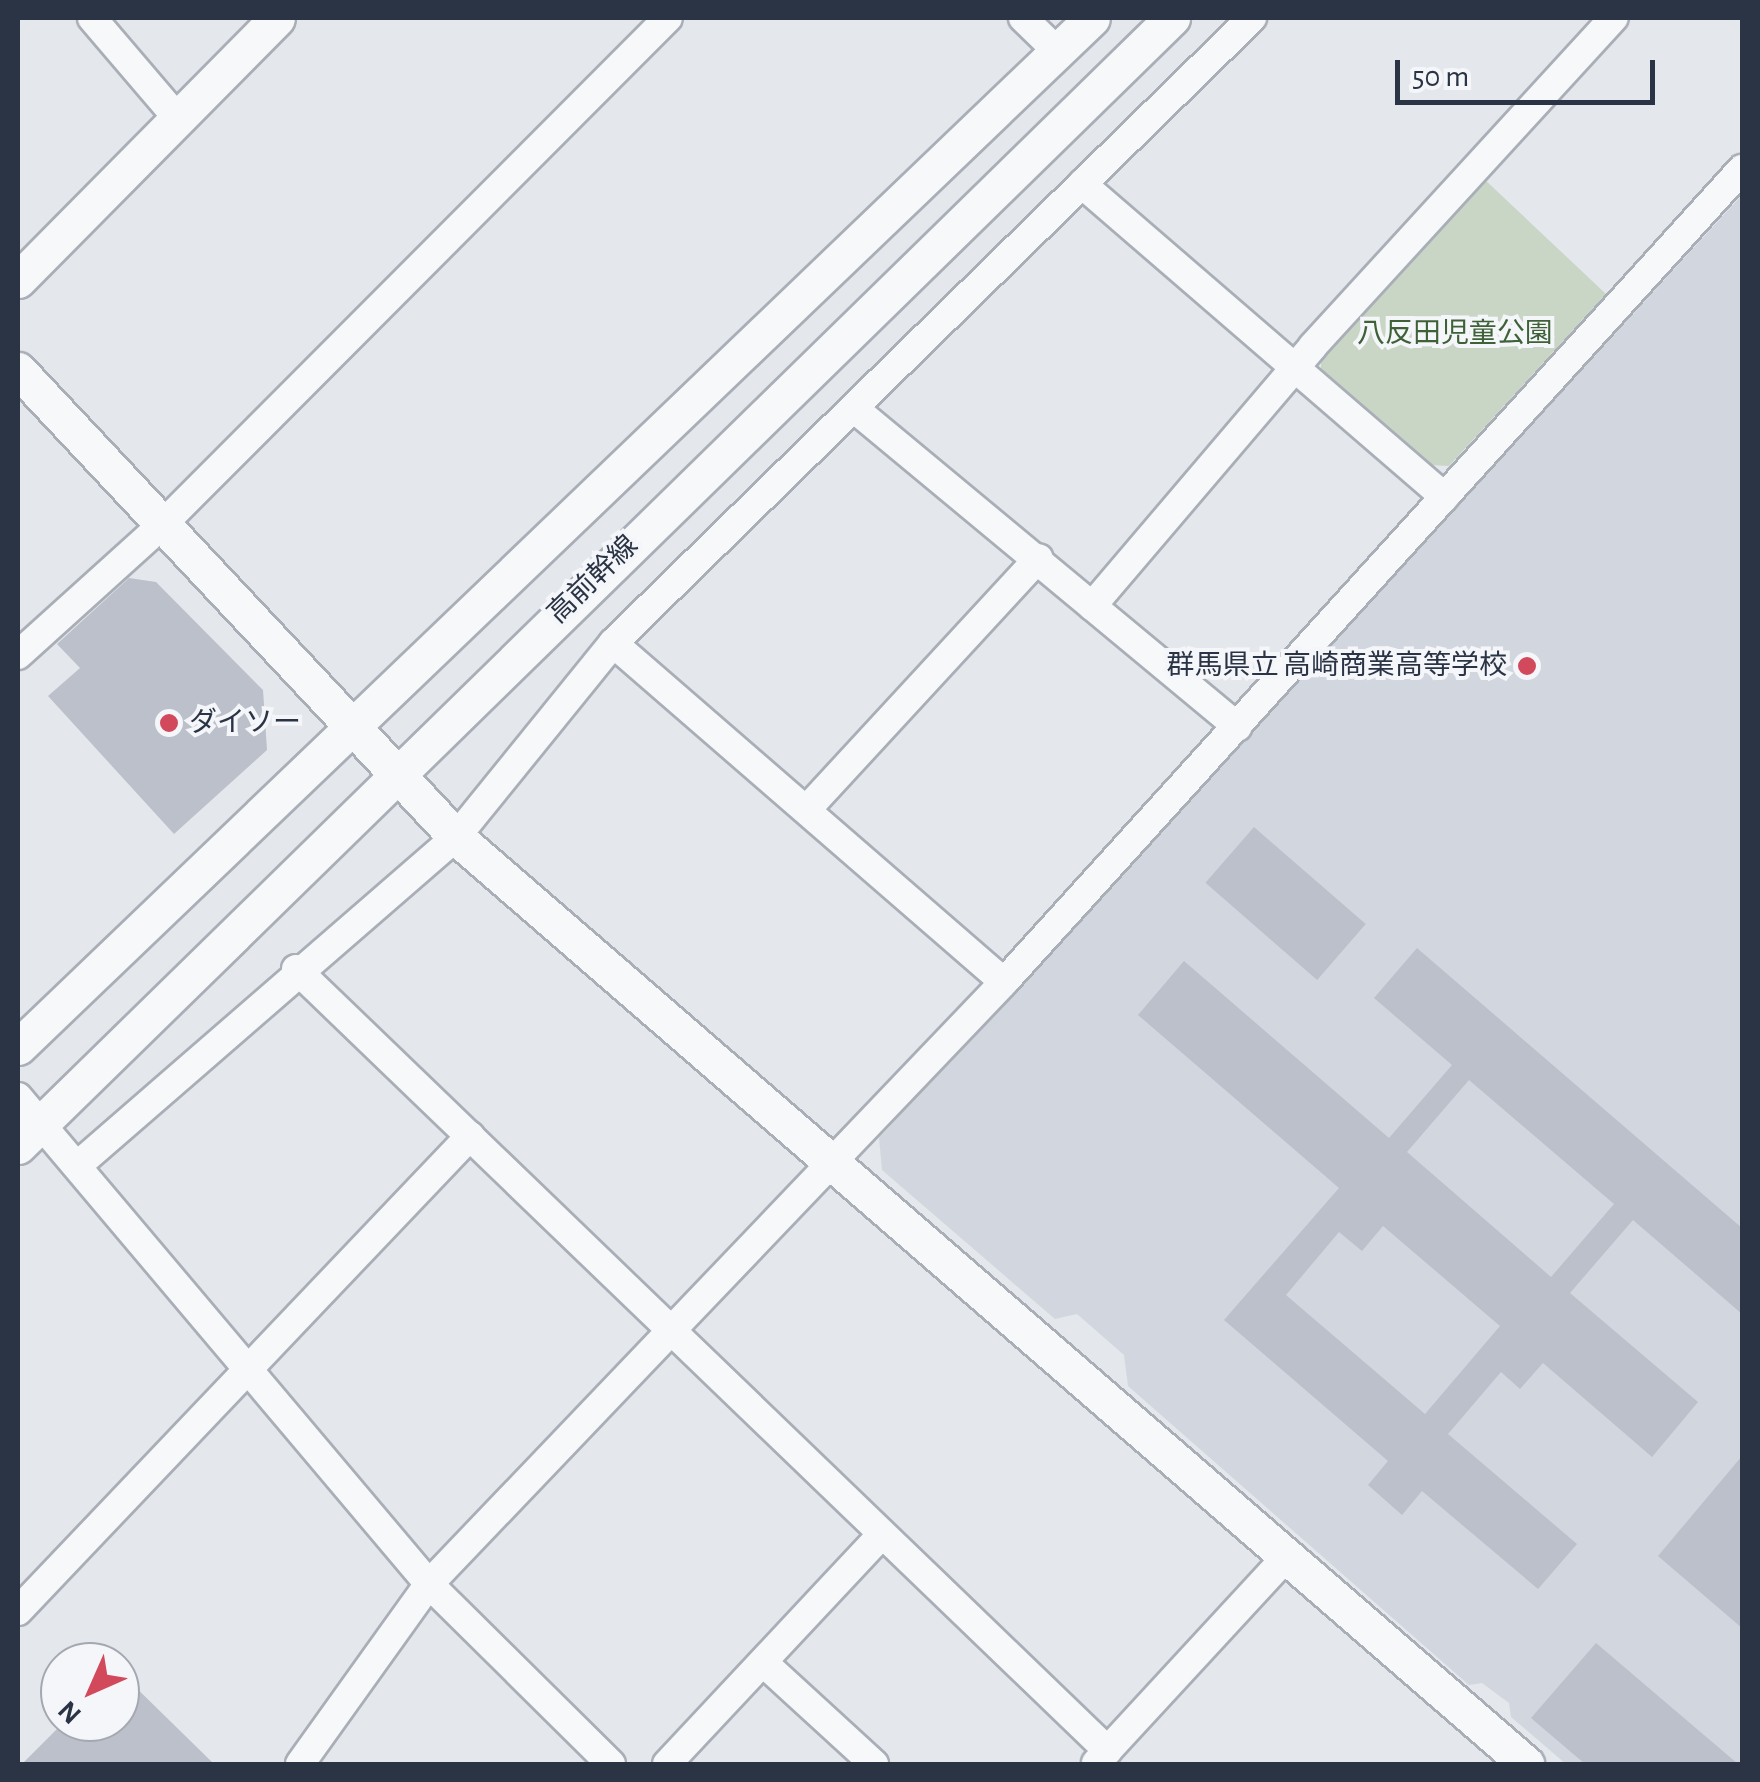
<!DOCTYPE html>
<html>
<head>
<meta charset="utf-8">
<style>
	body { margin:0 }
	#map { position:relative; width:1760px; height:1782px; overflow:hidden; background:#e4e7ec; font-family:"Alegreya Sans","Noto Sans JP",sans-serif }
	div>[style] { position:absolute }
	.built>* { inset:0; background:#d2d6de }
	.green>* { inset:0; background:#c9d6c5 }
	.building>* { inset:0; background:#bbc0ca; transform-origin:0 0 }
	.roads { filter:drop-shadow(2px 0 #a9aeb7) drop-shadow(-2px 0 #a9aeb7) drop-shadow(0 2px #a9aeb7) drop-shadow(0 -2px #a9aeb7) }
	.minor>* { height:28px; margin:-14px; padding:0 14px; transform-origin:14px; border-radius:14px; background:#f7f8fa }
	.tertiary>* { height:35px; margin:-17.5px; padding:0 17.5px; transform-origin:17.5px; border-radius:17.5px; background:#f7f8fa }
	.dots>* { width:28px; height:28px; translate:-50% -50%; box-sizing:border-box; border:5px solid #f4f6f9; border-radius:50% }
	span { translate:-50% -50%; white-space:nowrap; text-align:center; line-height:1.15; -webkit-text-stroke:8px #f4f6f9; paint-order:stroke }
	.park-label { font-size:28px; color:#3f6138 }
	.street-label { font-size:28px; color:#2b3445 }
	.poi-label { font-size:28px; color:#2b3445 }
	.right { translate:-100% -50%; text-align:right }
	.left { translate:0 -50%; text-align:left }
	.frame { position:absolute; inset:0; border:20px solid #2b3445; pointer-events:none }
	.north { position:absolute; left:40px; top:1642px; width:100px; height:100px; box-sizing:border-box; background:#f4f6f9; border:2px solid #a4a8b1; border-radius:50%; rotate:225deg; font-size:28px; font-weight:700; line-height:40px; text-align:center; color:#2b3445 }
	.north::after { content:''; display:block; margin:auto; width:35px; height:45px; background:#d1495b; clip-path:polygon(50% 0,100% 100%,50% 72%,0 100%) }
	.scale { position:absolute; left:1395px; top:60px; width:260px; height:45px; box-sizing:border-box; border:5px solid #2b3445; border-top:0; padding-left:12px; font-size:30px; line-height:35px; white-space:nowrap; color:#2b3445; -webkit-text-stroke:8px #f4f6f9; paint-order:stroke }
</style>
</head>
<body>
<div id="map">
	<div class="built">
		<i style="clip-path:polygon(1742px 195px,1742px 1764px,1566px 1764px,1511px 1717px,1509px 1703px,1482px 1683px,1469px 1685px,1128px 1386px,1124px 1355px,1077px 1314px,1055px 1319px,882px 1170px,879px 1138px)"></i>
	</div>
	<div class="green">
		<i style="clip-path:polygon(1483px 178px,1606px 294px,1449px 466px,1430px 465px,1321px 372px,1321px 358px)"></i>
	</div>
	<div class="building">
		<i style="clip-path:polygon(129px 578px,156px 582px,263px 690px,267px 750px,174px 834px,48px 696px,80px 668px,57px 644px)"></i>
		<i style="left:1254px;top:827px;width:148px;height:74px;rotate:41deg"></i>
		<i style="clip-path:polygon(evenodd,1417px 948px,1742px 1228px,1742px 1314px,1633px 1220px,1570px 1293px,1698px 1402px,1652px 1457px,1543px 1363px,1520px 1389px,1501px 1372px,1448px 1434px,1577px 1544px,1538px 1589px,1422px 1491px,1402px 1515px,1368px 1485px,1388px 1461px,1224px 1320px,1339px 1188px,1138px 1015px,1184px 961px,1389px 1138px,1452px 1065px,1374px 998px,1417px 948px,1469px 1080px,1614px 1204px,1551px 1277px,1407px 1152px,1469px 1080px,1417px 948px,1383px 1226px,1500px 1326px,1425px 1414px,1286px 1295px,1339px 1232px,1362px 1251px,1383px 1226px)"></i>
		<i style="clip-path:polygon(1742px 1456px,1742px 1628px,1658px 1556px)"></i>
		<i style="clip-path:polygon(1596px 1643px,1738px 1764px,1585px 1764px,1531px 1718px)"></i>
		<i style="clip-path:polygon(120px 1672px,214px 1764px,22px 1764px,64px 1722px,120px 1722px)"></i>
	</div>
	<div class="roads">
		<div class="minor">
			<i style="left:92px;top:18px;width:135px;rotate:49.5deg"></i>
			<i style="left:1023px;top:18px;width:47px;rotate:44.1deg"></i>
			<i style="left:1082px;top:184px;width:479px;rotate:40.8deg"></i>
			<i style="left:856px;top:410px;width:496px;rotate:39.7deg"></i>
			<i style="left:1092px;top:606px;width:341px;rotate:-49.6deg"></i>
			<i style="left:1313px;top:346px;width:445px;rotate:-47.5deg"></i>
			<i style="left:613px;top:643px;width:517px;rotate:40.93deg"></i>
			<i style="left:18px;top:655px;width:194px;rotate:-42.1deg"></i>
			<i style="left:162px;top:525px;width:716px;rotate:-45.06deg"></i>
			<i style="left:808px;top:808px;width:340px;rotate:-47.3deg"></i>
			<i style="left:296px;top:969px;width:1127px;rotate:43.92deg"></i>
			<i style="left:18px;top:1097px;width:637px;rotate:49.84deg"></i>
			<i style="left:429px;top:1584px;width:256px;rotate:44.7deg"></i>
			<i style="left:78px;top:1165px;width:500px;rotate:-40.95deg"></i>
			<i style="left:456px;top:837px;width:250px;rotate:-51deg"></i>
			<i style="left:613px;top:643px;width:894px;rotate:-44.37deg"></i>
			<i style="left:18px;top:1611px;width:656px;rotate:-46.42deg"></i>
			<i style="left:765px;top:1664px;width:148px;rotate:42.5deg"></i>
			<i style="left:1096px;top:1763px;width:279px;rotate:-47.3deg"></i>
			<i style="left:300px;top:1764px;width:221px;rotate:-54.4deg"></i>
			<i style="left:429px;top:1584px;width:832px;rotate:-46.31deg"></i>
			<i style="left:1004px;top:982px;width:1098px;rotate:-47.77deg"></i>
			<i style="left:667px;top:1764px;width:313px;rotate:-46.9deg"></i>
		</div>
		<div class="tertiary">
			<i style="left:18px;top:280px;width:368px;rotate:-45.3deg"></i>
			<i style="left:18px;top:370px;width:640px;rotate:46.84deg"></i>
			<i style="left:456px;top:837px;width:1416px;rotate:40.9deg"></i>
			<i style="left:18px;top:1047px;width:1487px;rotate:-43.77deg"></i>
			<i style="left:18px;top:1146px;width:1614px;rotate:-44.35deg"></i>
		</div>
	</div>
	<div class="dots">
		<i style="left:1527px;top:666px;background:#d1495b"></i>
		<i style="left:169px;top:723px;background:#d1495b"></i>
	</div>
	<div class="park-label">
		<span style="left:1455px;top:334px">八反田児童公園</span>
	</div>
	<div class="street-label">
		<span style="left:593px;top:580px;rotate:-44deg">高前幹線</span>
	</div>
	<div class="poi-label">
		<span class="right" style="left:1507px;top:666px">群馬県立 高崎商業高等学校</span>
		<span class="left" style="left:189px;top:723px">ダイソー</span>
	</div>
	<div class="frame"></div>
	<div class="north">N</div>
	<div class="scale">50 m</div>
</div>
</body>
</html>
